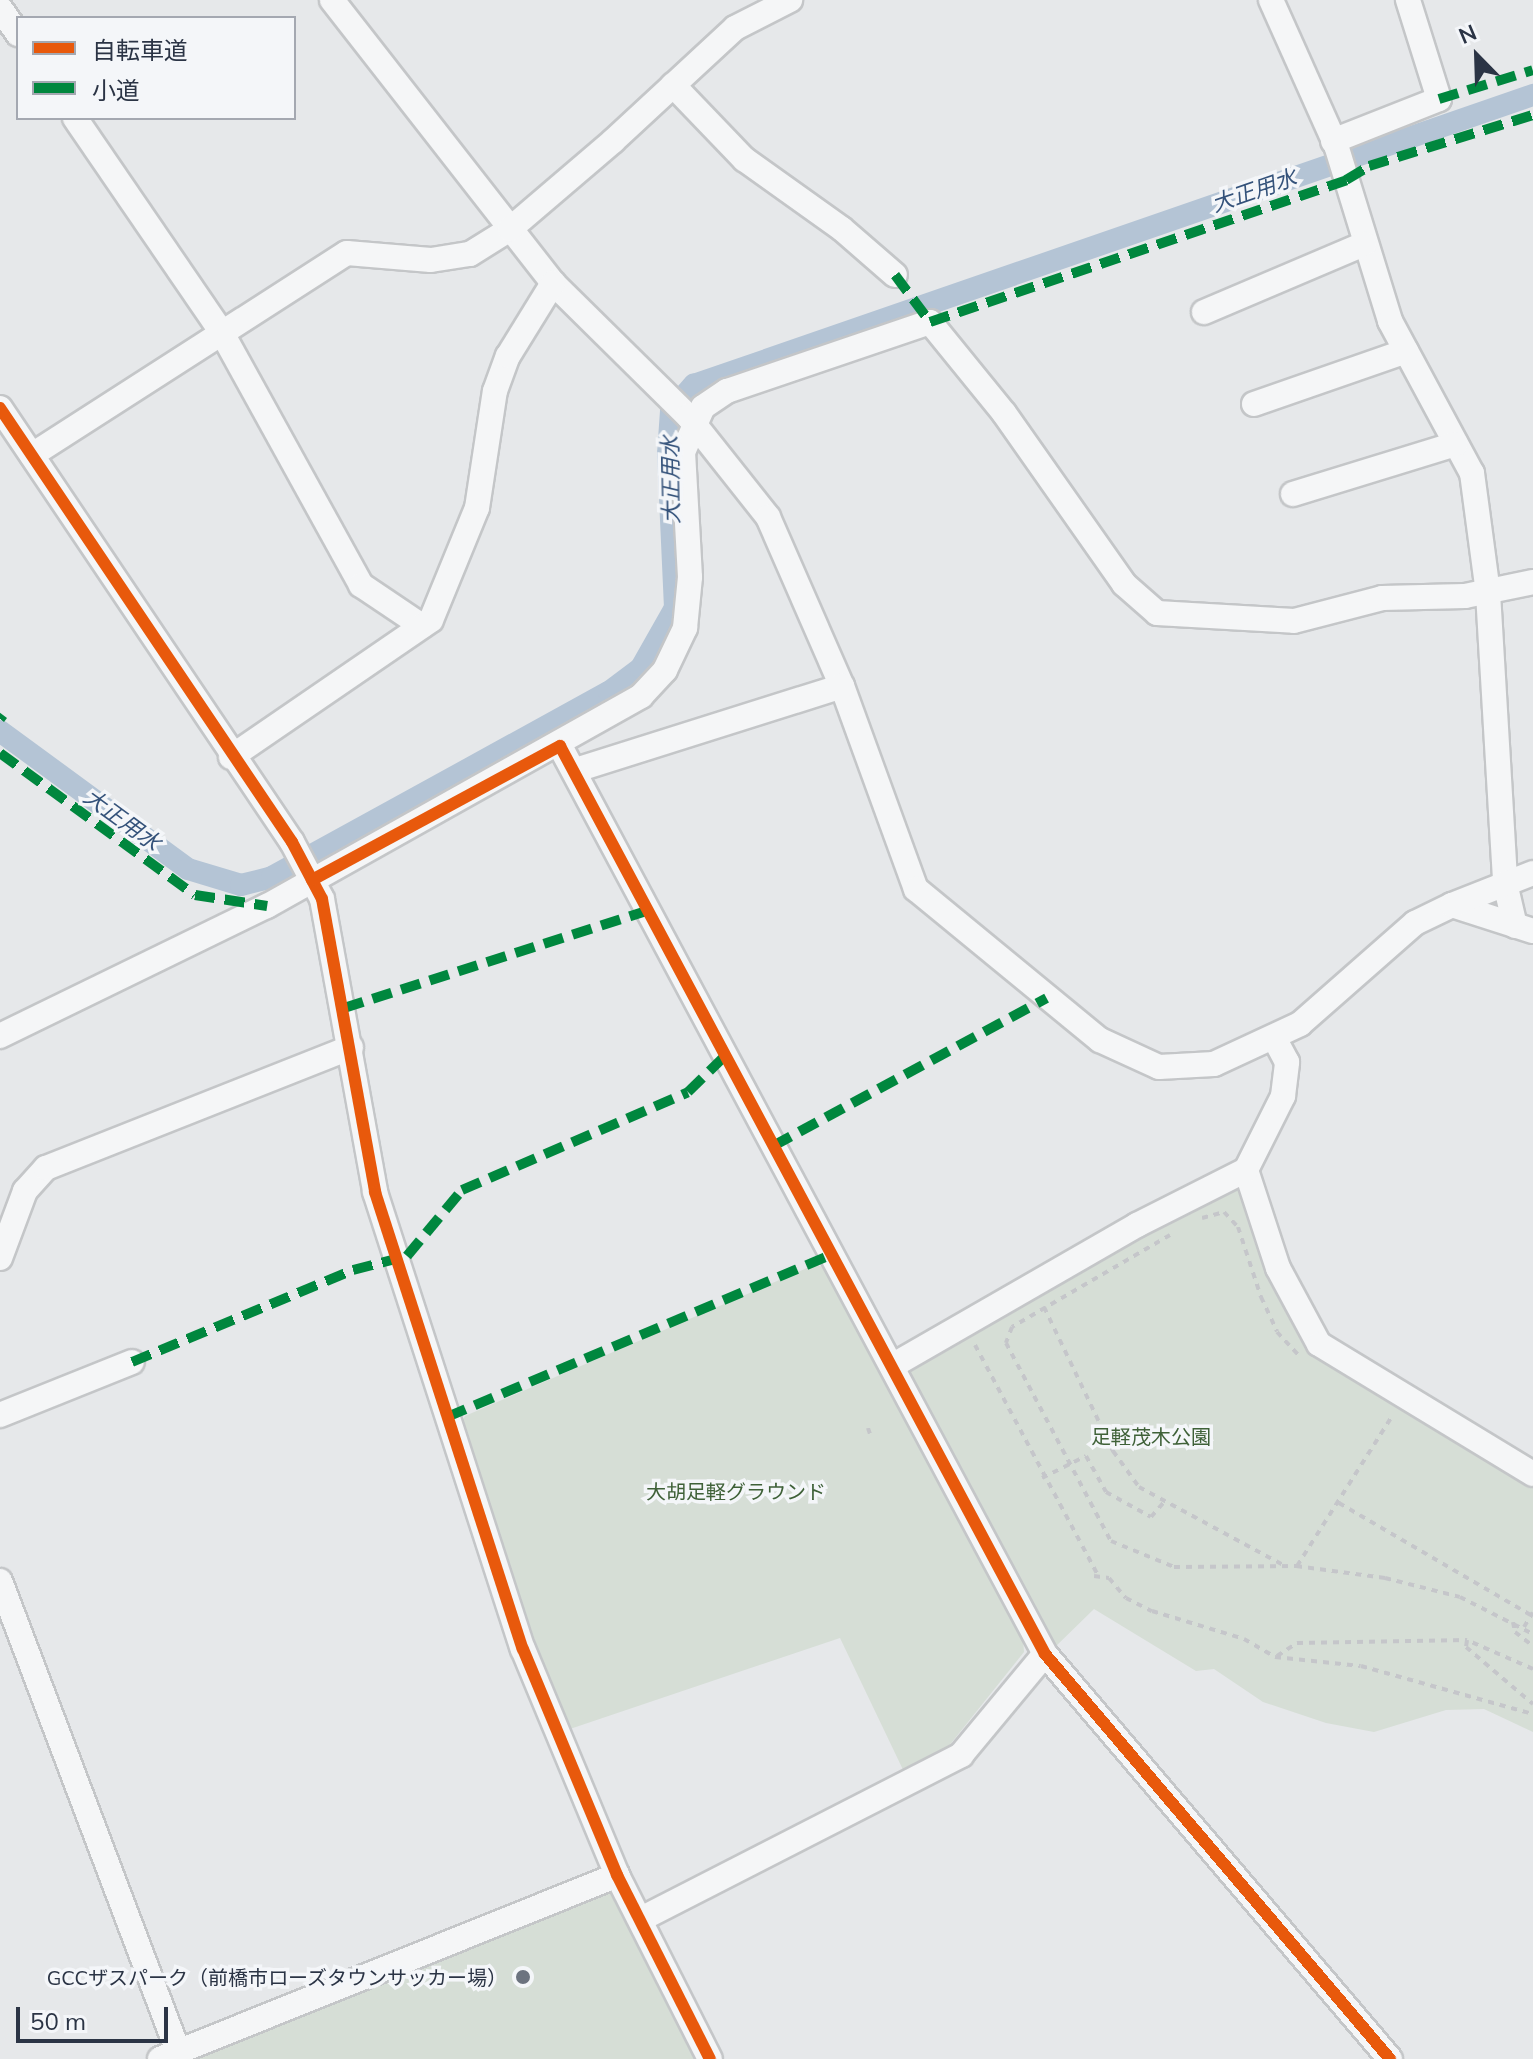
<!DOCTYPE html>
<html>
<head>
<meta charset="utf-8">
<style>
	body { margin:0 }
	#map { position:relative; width:1533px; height:2059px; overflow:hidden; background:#e6e8ea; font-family:Mulish,"Noto Sans JP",sans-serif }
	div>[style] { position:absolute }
	.green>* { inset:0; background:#d6ded6 }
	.canal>* { height:22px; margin:-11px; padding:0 11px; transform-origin:11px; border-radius:11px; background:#b4c4d5 }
	.path>* { height:4px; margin-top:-2px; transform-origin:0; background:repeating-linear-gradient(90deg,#c5c6ca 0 6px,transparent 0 12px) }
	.roads { filter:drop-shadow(2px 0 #c4c6c8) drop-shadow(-2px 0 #c4c6c8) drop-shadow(0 2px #c4c6c8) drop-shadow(0 -2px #c4c6c8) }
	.minor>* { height:24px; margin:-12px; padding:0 12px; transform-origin:12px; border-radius:12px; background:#f5f6f7 }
	.quiet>* { height:10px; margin-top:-5px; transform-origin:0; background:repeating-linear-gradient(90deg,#00873e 0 20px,transparent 0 30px) }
	.cycleway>* { height:12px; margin:-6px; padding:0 6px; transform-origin:6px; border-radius:6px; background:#e8590c }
	.dots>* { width:22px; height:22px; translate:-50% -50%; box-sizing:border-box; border:4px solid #f4f6f9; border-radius:50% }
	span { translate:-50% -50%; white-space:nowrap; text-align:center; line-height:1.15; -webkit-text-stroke:7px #f4f6f9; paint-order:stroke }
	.park-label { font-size:20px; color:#3f6138 }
	.poi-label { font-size:20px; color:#2b3445 }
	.right { translate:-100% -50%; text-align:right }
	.water-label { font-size:22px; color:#34527a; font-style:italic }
	.legend { position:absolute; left:16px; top:16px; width:280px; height:104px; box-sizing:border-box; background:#f4f6f9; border:2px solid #a4a8b1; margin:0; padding:10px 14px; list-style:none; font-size:24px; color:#2b3445 }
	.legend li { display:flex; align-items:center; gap:16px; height:40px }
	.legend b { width:40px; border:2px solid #a4a8b1 }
	.north { position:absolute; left:1437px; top:16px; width:80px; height:80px; -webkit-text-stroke:6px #f4f6f9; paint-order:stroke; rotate:337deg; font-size:22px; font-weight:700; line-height:32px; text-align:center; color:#2b3445 }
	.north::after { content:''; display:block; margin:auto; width:28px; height:36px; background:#2b3445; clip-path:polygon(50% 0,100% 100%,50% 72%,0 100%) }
	.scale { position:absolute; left:16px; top:2007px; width:152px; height:36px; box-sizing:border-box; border:4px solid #2b3445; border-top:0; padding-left:10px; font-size:24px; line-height:28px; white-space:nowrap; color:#2b3445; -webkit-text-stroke:6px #f4f6f9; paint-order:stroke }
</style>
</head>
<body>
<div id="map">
	<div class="green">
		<i style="clip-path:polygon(1237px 1182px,1301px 1336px,1533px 1482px,1533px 1732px,1484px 1709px,1446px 1710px,1374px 1732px,1326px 1723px,1263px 1702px,1214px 1669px,1196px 1671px,1094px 1609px,1052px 1650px,900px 1367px)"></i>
		<i style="clip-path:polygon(814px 1265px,825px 1267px,1023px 1639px,1024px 1652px,944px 1752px,906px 1776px,840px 1638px,567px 1730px,459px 1428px,465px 1416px)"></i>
		<i style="clip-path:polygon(602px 1890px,617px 1896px,698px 2059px,189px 2059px)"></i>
	</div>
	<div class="canal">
		<i style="left:0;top:731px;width:233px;rotate:36.3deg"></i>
		<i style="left:188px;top:869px;width:55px;rotate:16.8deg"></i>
		<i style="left:241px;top:885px;width:32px;rotate:-14deg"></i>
		<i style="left:272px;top:877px;width:384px;rotate:-28.8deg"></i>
		<i style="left:609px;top:692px;width:40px;rotate:-37deg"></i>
		<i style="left:641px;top:668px;width:69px;rotate:-60.5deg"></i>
		<i style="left:675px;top:608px;width:154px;rotate:-92.6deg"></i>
		<i style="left:668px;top:454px;width:43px;rotate:-86deg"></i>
		<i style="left:671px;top:411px;width:35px;rotate:-49deg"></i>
		<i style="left:694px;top:385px;width:888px;rotate:-19.07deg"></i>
	</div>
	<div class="path">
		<i style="left:1202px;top:1218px;width:23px;rotate:-15deg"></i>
		<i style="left:1224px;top:1212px;width:21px;rotate:47deg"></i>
		<i style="left:1238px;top:1227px;width:74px;rotate:71.8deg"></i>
		<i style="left:1261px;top:1297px;width:38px;rotate:65deg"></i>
		<i style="left:1277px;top:1332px;width:35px;rotate:47deg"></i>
		<i style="left:1170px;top:1235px;width:183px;rotate:149.8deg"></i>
		<i style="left:1012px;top:1327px;width:17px;rotate:111deg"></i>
		<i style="left:1006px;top:1343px;width:224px;rotate:62.1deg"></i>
		<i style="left:1111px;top:1541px;width:68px;rotate:22.4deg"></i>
		<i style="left:1174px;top:1567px;width:122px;rotate:-0.5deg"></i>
		<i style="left:1296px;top:1566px;width:90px;rotate:7.7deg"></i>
		<i style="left:1385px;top:1578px;width:77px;rotate:14.2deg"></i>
		<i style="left:1460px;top:1597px;width:82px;rotate:26.9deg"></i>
		<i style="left:1044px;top:1307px;width:160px;rotate:64.4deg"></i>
		<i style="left:1113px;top:1451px;width:44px;rotate:54.2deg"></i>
		<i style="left:1139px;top:1487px;width:166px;rotate:28.4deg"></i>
		<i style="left:975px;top:1345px;width:263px;rotate:61.9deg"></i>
		<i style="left:868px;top:1428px;width:6px;rotate:72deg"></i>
		<i style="left:1042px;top:1478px;width:49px;rotate:-26.6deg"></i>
		<i style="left:1086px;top:1456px;width:41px;rotate:60.9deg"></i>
		<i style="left:1106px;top:1492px;width:51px;rotate:29.1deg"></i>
		<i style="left:1151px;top:1517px;width:21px;rotate:-49deg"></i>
		<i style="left:1339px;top:1503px;width:222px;rotate:30.3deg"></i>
		<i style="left:1297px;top:1566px;width:179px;rotate:-57.6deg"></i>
		<i style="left:1094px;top:1576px;width:15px;rotate:8deg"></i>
		<i style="left:1109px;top:1578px;width:26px;rotate:50deg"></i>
		<i style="left:1126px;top:1598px;width:29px;rotate:27deg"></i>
		<i style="left:1152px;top:1611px;width:96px;rotate:16.9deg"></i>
		<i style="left:1244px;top:1639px;width:36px;rotate:30deg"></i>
		<i style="left:1275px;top:1657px;width:86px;rotate:6deg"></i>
		<i style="left:1361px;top:1666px;width:179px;rotate:15.6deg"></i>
		<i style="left:1513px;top:1622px;width:10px;rotate:79deg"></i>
		<i style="left:1515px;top:1632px;width:23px;rotate:38deg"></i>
		<i style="left:1524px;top:1627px;width:17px;rotate:-59deg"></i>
		<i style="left:1277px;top:1656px;width:24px;rotate:-33deg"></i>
		<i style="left:1297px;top:1643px;width:170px;rotate:-1deg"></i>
		<i style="left:1533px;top:1669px;width:72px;rotate:-156.3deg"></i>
		<i style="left:1467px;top:1640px;width:7px;rotate:98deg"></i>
		<i style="left:1466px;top:1647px;width:88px;rotate:40.4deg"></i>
	</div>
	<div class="roads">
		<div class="minor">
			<i style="left:332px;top:0;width:359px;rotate:52deg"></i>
			<i style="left:553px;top:283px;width:190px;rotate:44.6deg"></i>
			<i style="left:688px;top:416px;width:129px;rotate:51.6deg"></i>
			<i style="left:768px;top:517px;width:184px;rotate:66.4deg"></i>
			<i style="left:842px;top:686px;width:216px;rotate:70deg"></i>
			<i style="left:916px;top:889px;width:238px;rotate:39.4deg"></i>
			<i style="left:1100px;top:1040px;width:65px;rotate:24.6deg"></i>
			<i style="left:1159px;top:1067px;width:55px;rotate:-3.1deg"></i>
			<i style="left:1214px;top:1064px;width:95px;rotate:-24.9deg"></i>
			<i style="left:1300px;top:1024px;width:153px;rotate:-41.3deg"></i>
			<i style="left:1415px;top:923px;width:41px;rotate:-25.9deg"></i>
			<i style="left:1452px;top:905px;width:85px;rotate:17.8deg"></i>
			<i style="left:1271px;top:0;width:159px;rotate:65.9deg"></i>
			<i style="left:1336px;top:145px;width:184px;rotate:72.9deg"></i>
			<i style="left:1390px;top:321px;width:173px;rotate:61.7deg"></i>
			<i style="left:1472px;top:473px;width:121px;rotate:82.4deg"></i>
			<i style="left:1488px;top:593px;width:290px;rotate:86.6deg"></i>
			<i style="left:1505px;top:883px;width:44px;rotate:76.9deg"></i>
			<i style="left:0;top:8px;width:32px;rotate:55deg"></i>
			<i style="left:673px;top:85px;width:103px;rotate:46.2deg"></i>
			<i style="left:744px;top:159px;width:120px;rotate:35.5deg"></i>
			<i style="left:842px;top:229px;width:70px;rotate:41deg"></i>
			<i style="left:75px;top:118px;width:260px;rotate:55.6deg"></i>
			<i style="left:222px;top:333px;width:288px;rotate:61.1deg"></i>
			<i style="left:361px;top:585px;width:73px;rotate:33.9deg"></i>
			<i style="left:1333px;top:141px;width:114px;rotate:-21.6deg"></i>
			<i style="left:1439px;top:99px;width:104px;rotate:-107.4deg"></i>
			<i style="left:1204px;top:312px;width:174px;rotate:-23deg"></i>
			<i style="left:1254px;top:404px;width:161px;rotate:-19.2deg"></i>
			<i style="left:0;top:408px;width:523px;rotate:56.07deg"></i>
			<i style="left:292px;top:842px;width:64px;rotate:62.2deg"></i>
			<i style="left:322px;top:899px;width:298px;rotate:79.7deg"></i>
			<i style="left:375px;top:1192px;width:480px;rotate:72.1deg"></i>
			<i style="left:523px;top:1649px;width:245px;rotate:67.4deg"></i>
			<i style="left:617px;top:1875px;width:206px;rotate:63.2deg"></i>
			<i style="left:32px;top:455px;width:374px;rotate:-32.7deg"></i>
			<i style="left:347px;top:253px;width:84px;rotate:4.8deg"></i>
			<i style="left:431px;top:260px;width:39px;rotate:-9deg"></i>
			<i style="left:470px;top:254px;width:47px;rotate:-32deg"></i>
			<i style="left:510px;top:229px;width:135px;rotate:-40.5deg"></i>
			<i style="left:613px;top:141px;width:166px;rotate:-42.8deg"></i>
			<i style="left:735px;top:28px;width:62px;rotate:-27deg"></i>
			<i style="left:1293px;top:494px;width:170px;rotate:-17.1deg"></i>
			<i style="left:560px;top:746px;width:1029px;rotate:61.89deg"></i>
			<i style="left:1045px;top:1654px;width:532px;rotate:49.57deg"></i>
			<i style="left:231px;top:757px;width:242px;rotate:-34.4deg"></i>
			<i style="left:431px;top:620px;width:121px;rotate:-67.7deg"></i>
			<i style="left:477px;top:508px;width:118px;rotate:-81.3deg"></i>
			<i style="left:495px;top:391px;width:37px;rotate:-70deg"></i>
			<i style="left:508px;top:356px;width:86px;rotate:-58.3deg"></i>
			<i style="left:576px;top:770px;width:279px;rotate:-17.5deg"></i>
			<i style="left:1452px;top:905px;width:87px;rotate:-21.6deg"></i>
			<i style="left:0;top:1036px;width:297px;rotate:-26deg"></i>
			<i style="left:267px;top:906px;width:429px;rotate:-29.3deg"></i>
			<i style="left:641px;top:696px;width:35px;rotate:-47deg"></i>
			<i style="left:665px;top:670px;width:47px;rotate:-64.5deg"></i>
			<i style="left:685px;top:628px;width:51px;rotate:-84.4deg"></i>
			<i style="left:690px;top:577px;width:125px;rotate:-93.2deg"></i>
			<i style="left:683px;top:452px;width:49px;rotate:-66deg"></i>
			<i style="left:703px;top:407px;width:29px;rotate:-34deg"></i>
			<i style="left:727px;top:391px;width:214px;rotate:-18.8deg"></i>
			<i style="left:930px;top:322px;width:117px;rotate:50.9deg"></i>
			<i style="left:1004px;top:413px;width:209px;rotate:54.9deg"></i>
			<i style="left:1124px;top:584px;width:44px;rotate:41.3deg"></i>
			<i style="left:1157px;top:613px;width:137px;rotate:3.3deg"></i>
			<i style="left:1294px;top:621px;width:91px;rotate:-14.6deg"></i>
			<i style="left:1382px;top:598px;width:83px;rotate:-1.4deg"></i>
			<i style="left:1465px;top:596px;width:69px;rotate:-11.6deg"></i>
			<i style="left:1246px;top:1170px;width:103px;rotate:71.9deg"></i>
			<i style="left:1278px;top:1268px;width:86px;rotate:61.7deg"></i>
			<i style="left:1319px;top:1344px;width:250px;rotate:31.3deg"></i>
			<i style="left:0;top:1258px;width:72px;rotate:-69.5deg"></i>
			<i style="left:25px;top:1191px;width:31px;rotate:-48deg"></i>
			<i style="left:46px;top:1168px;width:328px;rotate:-21.6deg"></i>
			<i style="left:892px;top:1366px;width:283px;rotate:-29.9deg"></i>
			<i style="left:1137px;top:1225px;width:122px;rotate:-26.8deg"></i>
			<i style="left:1246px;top:1170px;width:83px;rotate:-63.4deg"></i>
			<i style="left:1283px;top:1096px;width:34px;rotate:-83deg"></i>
			<i style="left:1287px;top:1062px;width:26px;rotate:-118deg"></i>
			<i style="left:0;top:1415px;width:142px;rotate:-21.9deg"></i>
			<i style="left:0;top:1581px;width:503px;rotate:69.26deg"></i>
			<i style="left:641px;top:1919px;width:360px;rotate:-27.1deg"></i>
			<i style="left:961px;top:1755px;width:131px;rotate:-50.3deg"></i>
			<i style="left:160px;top:2059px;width:493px;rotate:-21.9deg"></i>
		</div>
	</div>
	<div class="quiet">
		<i style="left:1439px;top:99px;width:98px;rotate:-17.1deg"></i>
		<i style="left:895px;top:275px;width:59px;rotate:53.3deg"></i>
		<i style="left:930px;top:322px;width:440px;rotate:-18.8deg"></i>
		<i style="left:1346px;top:180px;width:27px;rotate:-31deg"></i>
		<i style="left:1369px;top:166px;width:172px;rotate:-17.3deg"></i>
		<i style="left:0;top:719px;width:5px;rotate:-53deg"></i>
		<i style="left:0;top:753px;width:241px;rotate:36.1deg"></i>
		<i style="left:195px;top:895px;width:73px;rotate:8.7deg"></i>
		<i style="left:344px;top:1008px;width:320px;rotate:-17.8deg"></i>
		<i style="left:773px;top:1146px;width:311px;rotate:-28.4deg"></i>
		<i style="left:132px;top:1362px;width:239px;rotate:-22.6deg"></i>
		<i style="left:353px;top:1270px;width:56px;rotate:-14.5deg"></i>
		<i style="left:407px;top:1256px;width:86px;rotate:-50.2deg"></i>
		<i style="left:462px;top:1190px;width:246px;rotate:-23.4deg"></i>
		<i style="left:688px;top:1092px;width:54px;rotate:-44.3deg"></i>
		<i style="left:447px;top:1417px;width:415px;rotate:-22.9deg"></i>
	</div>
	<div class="cycleway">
		<i style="left:0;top:408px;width:523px;rotate:56.07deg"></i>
		<i style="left:292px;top:842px;width:64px;rotate:62.2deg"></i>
		<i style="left:322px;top:899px;width:298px;rotate:79.7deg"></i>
		<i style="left:375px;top:1192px;width:480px;rotate:72.1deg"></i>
		<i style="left:523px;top:1649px;width:245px;rotate:67.4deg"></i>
		<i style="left:617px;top:1875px;width:206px;rotate:63.2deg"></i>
		<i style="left:312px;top:880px;width:282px;rotate:-28.4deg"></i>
		<i style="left:560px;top:746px;width:1029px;rotate:61.89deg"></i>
		<i style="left:1045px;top:1654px;width:532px;rotate:49.57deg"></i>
	</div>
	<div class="dots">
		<i style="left:523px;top:1977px;background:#6c737f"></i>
	</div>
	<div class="park-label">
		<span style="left:1151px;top:1436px">足軽茂木公園</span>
		<span style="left:736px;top:1491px">大胡足軽グラウンド</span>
	</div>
	<div class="poi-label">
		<span class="right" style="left:507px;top:1977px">GCCザスパーク（前橋市ローズタウンサッカー場）</span>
	</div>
	<div class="water-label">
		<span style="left:1254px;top:191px;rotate:-19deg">大正用水</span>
		<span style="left:671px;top:480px;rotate:-91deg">大正用水</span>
		<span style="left:122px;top:820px;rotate:36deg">大正用水</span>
	</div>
	<ul class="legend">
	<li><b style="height:10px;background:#e8590c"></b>自転車道</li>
	<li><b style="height:10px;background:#00873e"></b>小道</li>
	</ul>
	<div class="north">N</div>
	<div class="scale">50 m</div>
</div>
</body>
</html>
